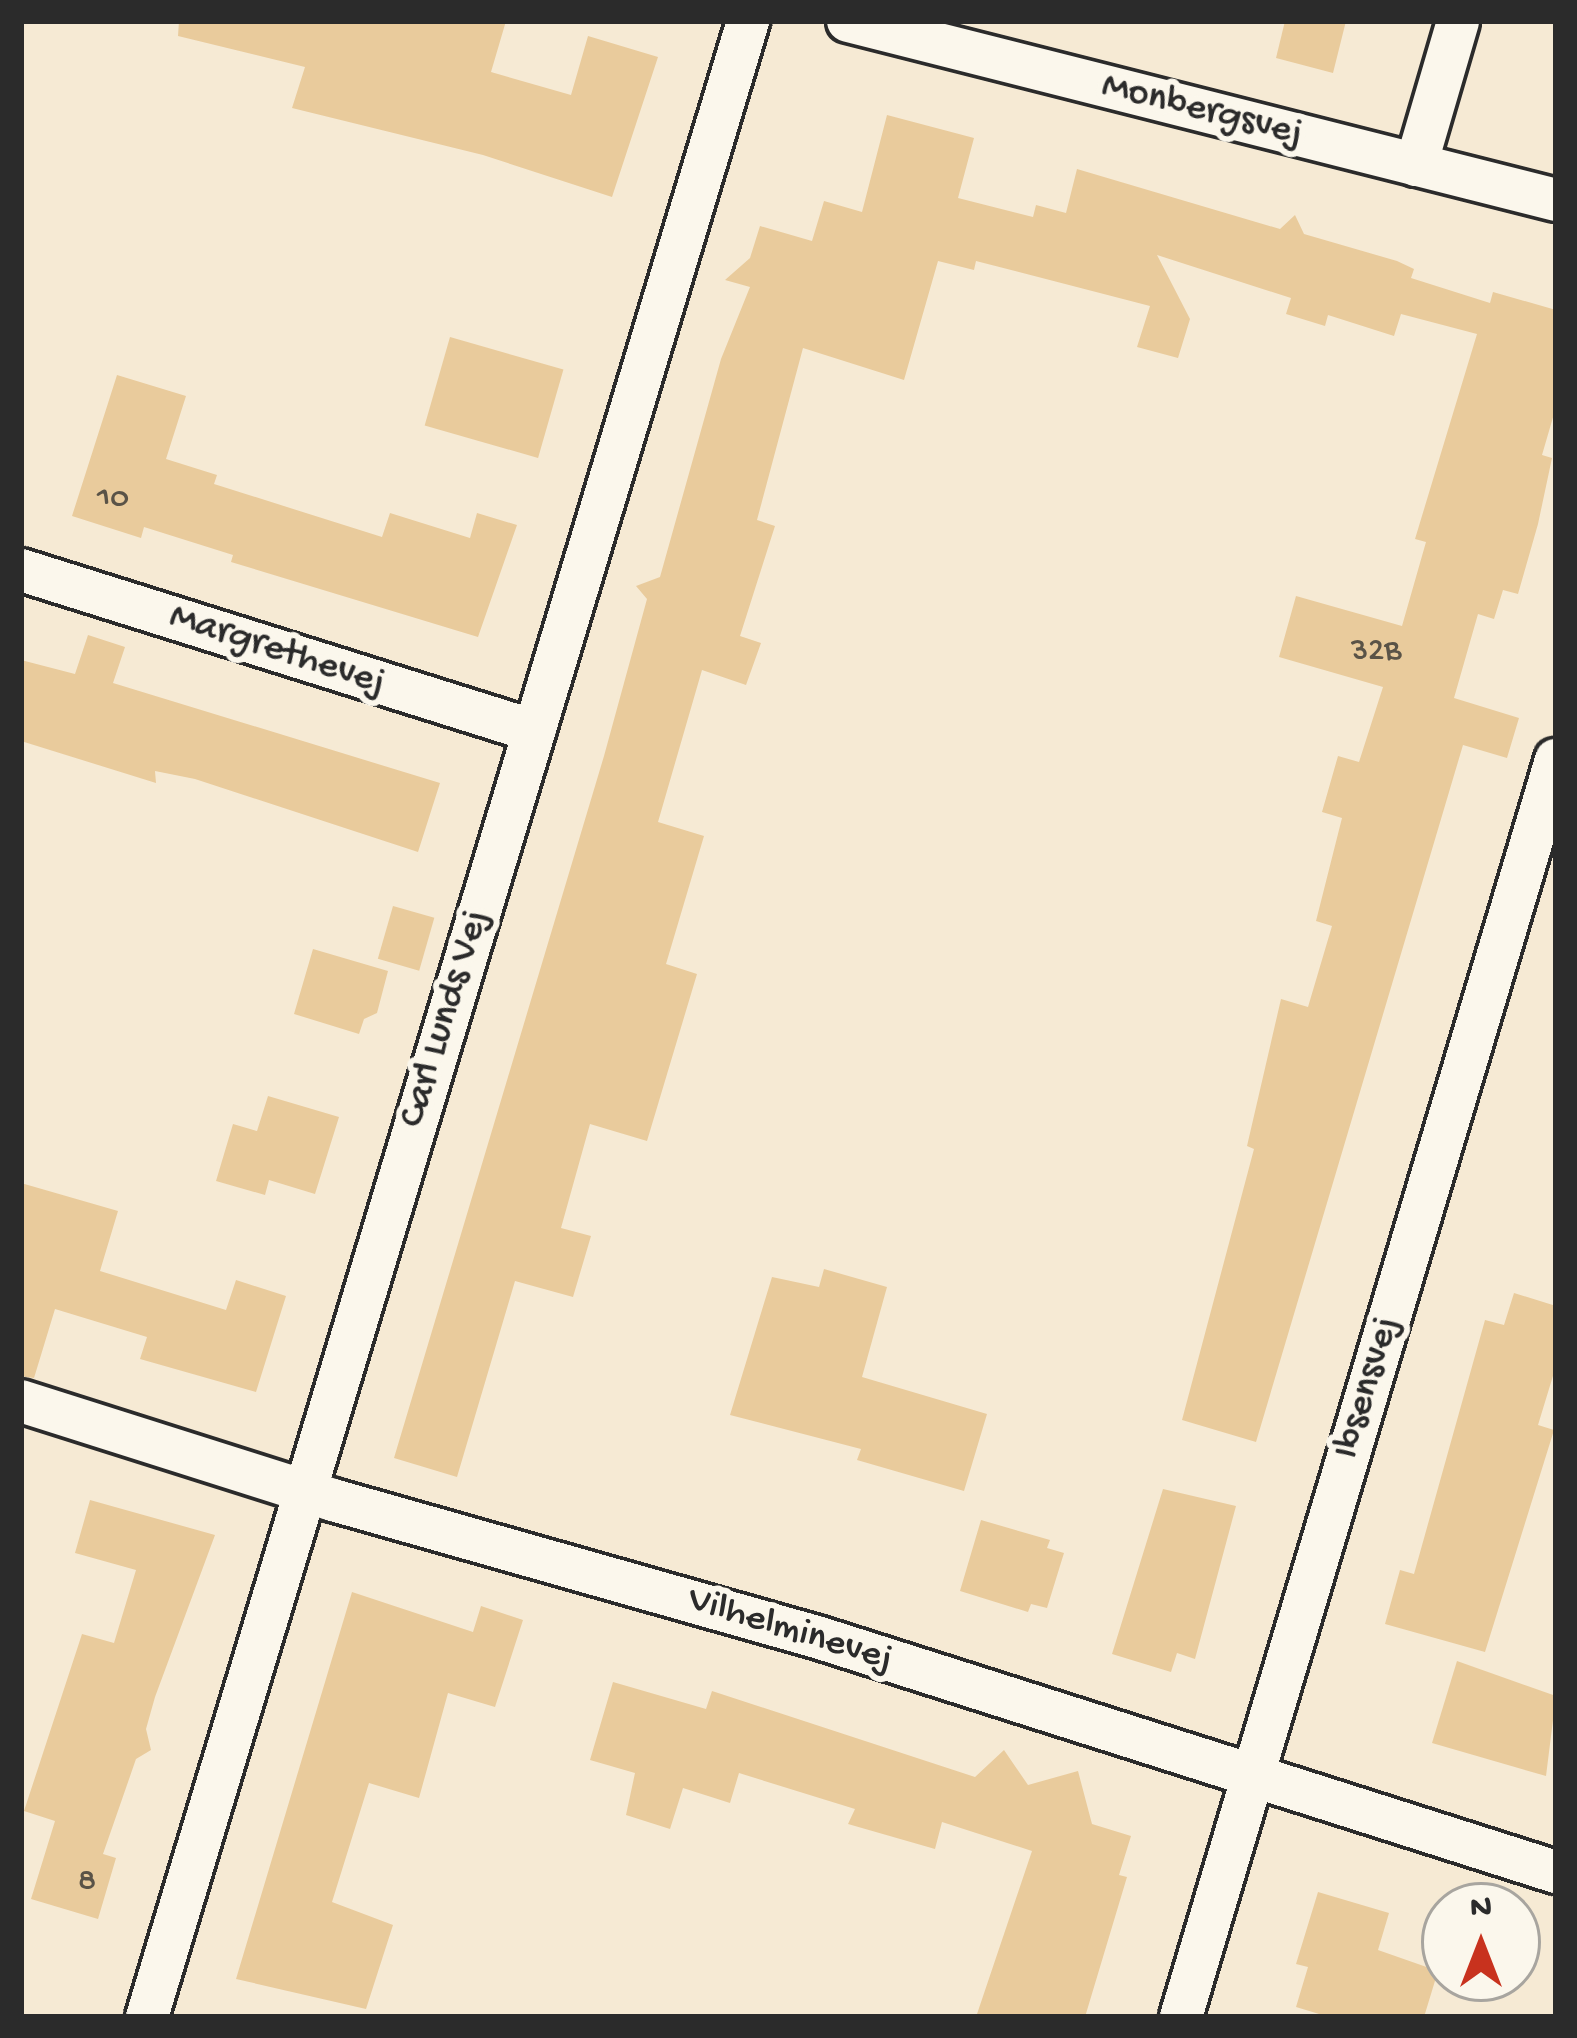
<!DOCTYPE html>
<html>
<head>
<meta charset="utf-8">
<style>
	body { margin:0 }
	#map { position:relative; width:1577px; height:2038px; overflow:hidden; background:#f6ead4; font-family:"Gochi Hand",sans-serif }
	div>[style] { position:absolute }
	.building>* { inset:0; background:#e9cb9c; transform-origin:0 0 }
	.roads { filter:drop-shadow(3px 0 #2b2b2b) drop-shadow(-3px 0 #2b2b2b) drop-shadow(0 3px #2b2b2b) drop-shadow(0 -3px #2b2b2b) }
	.minor>* { height:42px; margin:-21px; padding:0 21px; transform-origin:21px; border-radius:21px; background:#fbf7ec }
	span { translate:-50% -50%; white-space:nowrap; text-align:center; line-height:1.15; -webkit-text-stroke:12px #fbf7ec; paint-order:stroke }
	.number-label { font-size:33px; color:#5a5347 }
	.number-label span { -webkit-text-stroke-width:0 }
	.street-label { font-size:39px; color:#2b2b2b }
	.frame { position:absolute; inset:0; border:24px solid #2b2b2b; pointer-events:none }
	.north { position:absolute; left:1421px; top:1882px; width:120px; height:120px; box-sizing:border-box; background:#fbf7ec; border:3px solid #a8a59f; border-radius:50%; rotate:0deg; font-size:33px; font-weight:700; line-height:48px; text-align:center; color:#2b2b2b }
	.north::after { content:''; display:block; margin:auto; width:42px; height:54px; background:#c8321e; clip-path:polygon(50% 0,100% 100%,50% 72%,0 100%) }
</style>
</head>
<body>
<div id="map">
	<div class="building">
		<i style="clip-path:polygon(179px 21px,506px 21px,491px 72px,571px 95px,588px 36px,658px 57px,612px 197px,483px 155px,292px 108px,305px 67px,178px 36px)"></i>
		<i style="clip-path:polygon(1285px 21px,1346px 21px,1333px 73px,1276px 58px)"></i>
		<i style="clip-path:polygon(887px 115px,974px 138px,958px 198px,1033px 217px,1036px 205px,1066px 213px,1077px 169px,1280px 229px,1295px 215px,1304px 234px,1397px 261px,1414px 269px,1411px 278px,1490px 303px,1493px 292px,1556px 310px,1556px 407px,1542px 455px,1552px 458px,1538px 524px,1518px 594px,1503px 590px,1494px 619px,1478px 614px,1454px 698px,1519px 718px,1507px 758px,1463px 745px,1256px 1442px,1182px 1420px,1254px 1149px,1247px 1146px,1281px 999px,1308px 1007px,1332px 926px,1316px 921px,1342px 818px,1322px 812px,1338px 756px,1359px 762px,1383px 687px,1279px 657px,1296px 596px,1402px 626px,1426px 542px,1415px 539px,1477px 334px,1401px 314px,1394px 336px,1328px 315px,1325px 326px,1286px 314px,1291px 298px,1157px 255px,1190px 319px,1178px 358px,1137px 347px,1150px 306px,976px 261px,974px 270px,938px 261px,904px 380px,803px 348px,757px 520px,775px 526px,740px 636px,761px 643px,746px 685px,702px 670px,658px 822px,704px 836px,666px 964px,697px 974px,647px 1141px,590px 1124px,561px 1228px,591px 1236px,573px 1297px,515px 1281px,457px 1477px,394px 1458px,604px 756px,647px 599px,636px 586px,660px 577px,721px 359px,750px 287px,725px 280px,750px 258px,760px 226px,812px 241px,824px 201px,862px 212px)"></i>
		<i style="left:450px;top:337px;width:118px;height:92px;rotate:16deg"></i>
		<i style="clip-path:polygon(117px 375px,186px 396px,166px 459px,217px 475px,214px 484px,382px 537px,390px 513px,470px 538px,477px 513px,517px 525px,478px 637px,231px 562px,233px 555px,144px 527px,141px 538px,72px 516px)"></i>
		<i style="clip-path:polygon(88px 635px,125px 647px,113px 683px,440px 783px,418px 852px,195px 779px,155px 771px,156px 783px,21px 741px,21px 660px,75px 674px)"></i>
		<i style="left:393px;top:906px;width:43px;height:55px;rotate:16deg"></i>
		<i style="clip-path:polygon(313px 949px,388px 971px,377px 1013px,364px 1019px,359px 1034px,294px 1014px)"></i>
		<i style="clip-path:polygon(268px 1096px,339px 1117px,315px 1194px,269px 1180px,265px 1195px,216px 1181px,233px 1124px,257px 1131px)"></i>
		<i style="clip-path:polygon(21px 1183px,118px 1211px,100px 1271px,226px 1310px,236px 1280px,286px 1296px,256px 1392px,140px 1359px,147px 1337px,55px 1309px,34px 1378px,21px 1376px)"></i>
		<i style="clip-path:polygon(824px 1269px,887px 1287px,862px 1377px,987px 1414px,964px 1491px,857px 1460px,861px 1449px,730px 1415px,772px 1277px,819px 1287px)"></i>
		<i style="clip-path:polygon(1514px 1293px,1556px 1306px,1556px 1366px,1538px 1425px,1554px 1430px,1485px 1652px,1385px 1624px,1400px 1570px,1414px 1574px,1485px 1320px,1504px 1325px)"></i>
		<i style="clip-path:polygon(1163px 1489px,1236px 1506px,1195px 1659px,1177px 1653px,1171px 1672px,1112px 1654px)"></i>
		<i style="clip-path:polygon(90px 1500px,215px 1535px,155px 1697px,146px 1729px,151px 1750px,136px 1759px,103px 1854px,116px 1858px,98px 1919px,31px 1899px,55px 1821px,24px 1811px,82px 1634px,114px 1643px,136px 1570px,75px 1553px)"></i>
		<i style="clip-path:polygon(981px 1520px,1050px 1540px,1047px 1548px,1064px 1553px,1047px 1608px,1031px 1604px,1028px 1612px,960px 1591px)"></i>
		<i style="clip-path:polygon(352px 1592px,473px 1632px,481px 1606px,523px 1620px,495px 1707px,448px 1693px,419px 1798px,369px 1783px,332px 1902px,393px 1925px,366px 2009px,236px 1979px)"></i>
		<i style="clip-path:polygon(1457px 1661px,1556px 1696px,1546px 1776px,1432px 1743px)"></i>
		<i style="clip-path:polygon(613px 1682px,706px 1709px,712px 1691px,975px 1777px,1004px 1750px,1028px 1785px,1078px 1771px,1092px 1824px,1131px 1836px,1119px 1875px,1127px 1877px,1085px 2017px,976px 2017px,1032px 1851px,942px 1822px,935px 1849px,848px 1824px,855px 1809px,739px 1773px,730px 1803px,683px 1788px,670px 1829px,626px 1815px,635px 1773px,590px 1760px)"></i>
		<i style="clip-path:polygon(1318px 1892px,1389px 1913px,1378px 1950px,1438px 1971px,1424px 2017px,1329px 2017px,1296px 2007px,1308px 1967px,1296px 1964px)"></i>
	</div>
	<div class="roads">
		<div class="minor">
			<i style="left:848px;top:21px;width:730px;rotate:14.19deg"></i>
			<i style="left:1416px;top:165px;width:150px;rotate:-73.7deg"></i>
			<i style="left:21px;top:570px;width:538px;rotate:17.42deg"></i>
			<i style="left:21px;top:1401px;width:327px;rotate:17.6deg"></i>
			<i style="left:333px;top:1500px;width:506px;rotate:15.82deg"></i>
			<i style="left:820px;top:1638px;width:772px;rotate:17.64deg"></i>
			<i style="left:147px;top:2017px;width:2085px;rotate:-73.24deg"></i>
			<i style="left:1181px;top:2017px;width:1312px;rotate:-73.39deg"></i>
		</div>
	</div>
	<div class="number-label">
		<span style="left:113px;top:500px">10</span>
		<span style="left:1376px;top:653px">32B</span>
		<span style="left:87px;top:1883px">8</span>
	</div>
	<div class="street-label">
		<span style="left:1202px;top:111px;rotate:14deg">Monbergsvej</span>
		<span style="left:277px;top:651px;rotate:18deg">Margrethevej</span>
		<span style="left:446px;top:1019px;rotate:-73deg">Carl Lunds Vej</span>
		<span style="left:1368px;top:1388px;rotate:-73deg">Ibsensvej</span>
		<span style="left:790px;top:1631px;rotate:17deg">Vilhelminevej</span>
	</div>
	<div class="frame"></div>
	<div class="north">N</div>
</div>
</body>
</html>
